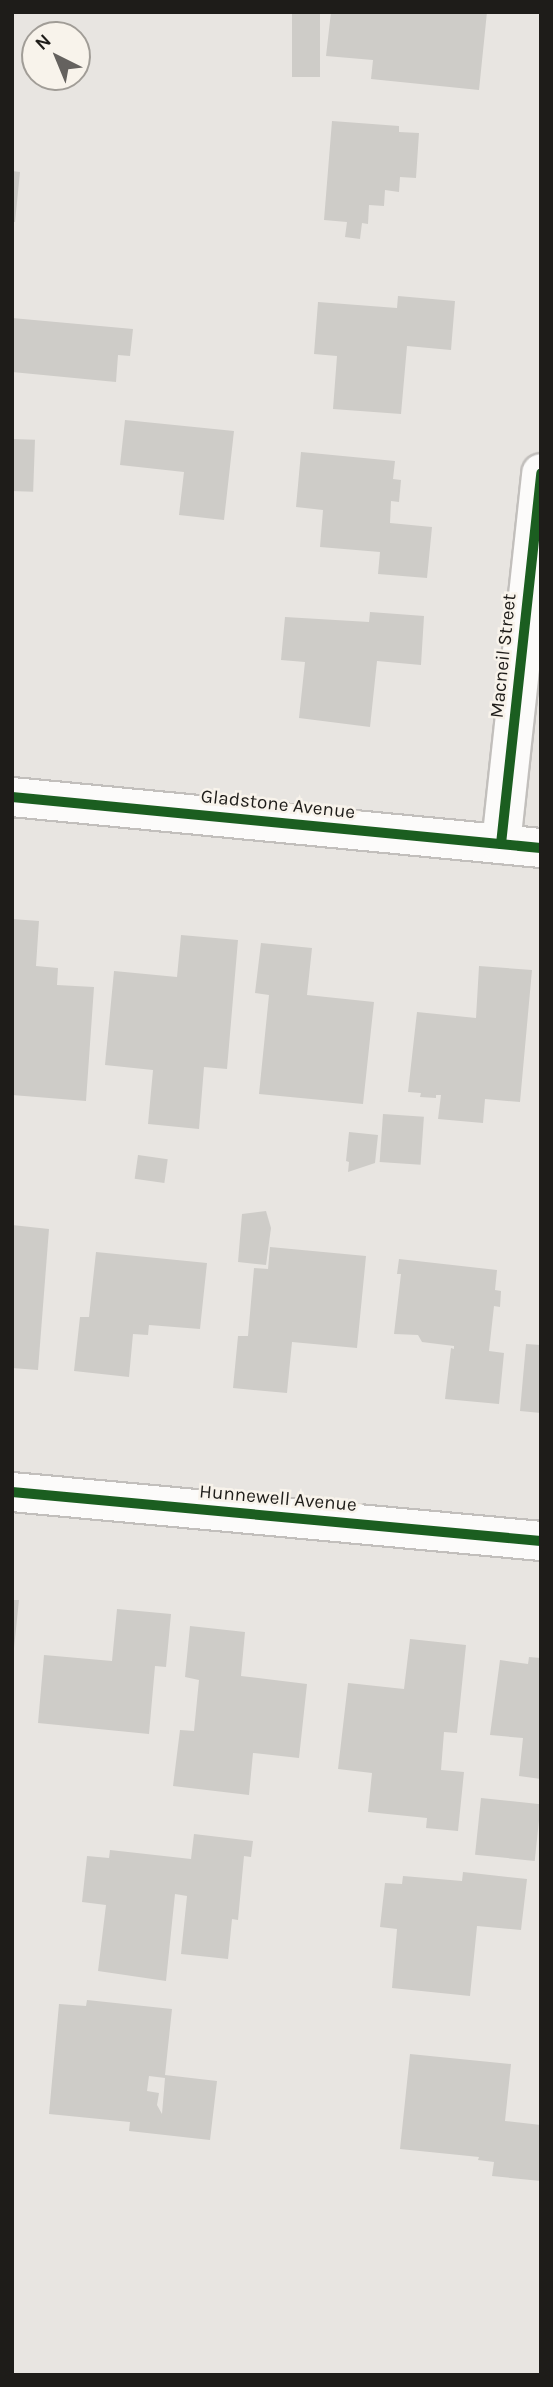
<!DOCTYPE html>
<html>
<head>
<meta charset="utf-8">
<style>
	body { margin:0 }
	#map { position:relative; width:553px; height:2387px; overflow:hidden; background:#e8e5e1; font-family:Karla,sans-serif }
	div>[style] { position:absolute }
	.building>* { inset:0; background:#ceccc8; transform-origin:0 0 }
	.roads { filter:drop-shadow(2px 0 #c2bfbc) drop-shadow(-2px 0 #c2bfbc) drop-shadow(0 2px #c2bfbc) drop-shadow(0 -2px #c2bfbc) }
	.minor>* { height:38px; margin:-19px; padding:0 19px; transform-origin:19px; border-radius:19px; background:#fcfbfa }
	.cycleway>* { height:10px; margin:-5px; padding:0 5px; transform-origin:5px; border-radius:5px; background:#1b5e20 }
	span { translate:-50% -50%; white-space:nowrap; text-align:center; line-height:1.15; -webkit-text-stroke:5px #f8f3eb; paint-order:stroke }
	.street-label { font-size:19px; color:#1e1c19 }
	.frame { position:absolute; inset:0; border:14px solid #1e1c19; pointer-events:none }
	.north { position:absolute; left:21px; top:21px; width:70px; height:70px; box-sizing:border-box; background:#f8f3eb; border:2px solid #a19d97; border-radius:50%; rotate:317deg; font-size:19px; font-weight:700; line-height:28px; text-align:center; color:#1e1c19 }
	.north::after { content:''; display:block; margin:auto; width:24px; height:32px; background:#65625f; clip-path:polygon(50% 0,100% 100%,50% 72%,0 100%) }
</style>
</head>
<body>
<div id="map">
	<div class="building">
		<i style="left:292px;top:12px;width:28px;height:65px"></i>
		<i style="clip-path:polygon(331px 12px,487px 12px,479px 90px,371px 79px,373px 60px,326px 56px)"></i>
		<i style="clip-path:polygon(332px 121px,399px 126px,399px 132px,419px 133px,416px 178px,400px 177px,399px 192px,385px 190px,384px 206px,369px 205px,368px 224px,362px 223px,360px 239px,345px 237px,347px 222px,324px 220px)"></i>
		<i style="clip-path:polygon(12px 171px,20px 172px,15px 222px,12px 222px)"></i>
		<i style="clip-path:polygon(398px 296px,455px 301px,451px 350px,407px 346px,401px 414px,333px 409px,337px 356px,314px 354px,318px 302px,397px 308px)"></i>
		<i style="clip-path:polygon(12px 318px,133px 329px,130px 356px,118px 355px,116px 382px,12px 372px)"></i>
		<i style="clip-path:polygon(125px 420px,234px 431px,224px 520px,179px 515px,184px 472px,120px 465px)"></i>
		<i style="left:12px;top:439px;width:23px;height:52px;rotate:2deg"></i>
		<i style="clip-path:polygon(301px 452px,395px 461px,393px 479px,401px 480px,399px 502px,391px 501px,390px 523px,432px 527px,427px 578px,378px 574px,380px 552px,320px 547px,323px 510px,296px 507px)"></i>
		<i style="clip-path:polygon(370px 612px,424px 616px,421px 665px,377px 661px,370px 727px,299px 718px,305px 662px,281px 660px,285px 617px,369px 622px)"></i>
		<i style="clip-path:polygon(12px 919px,39px 921px,36px 966px,58px 968px,57px 985px,94px 987px,86px 1101px,12px 1095px)"></i>
		<i style="clip-path:polygon(181px 935px,238px 940px,227px 1069px,204px 1067px,199px 1129px,148px 1124px,153px 1070px,105px 1065px,114px 971px,177px 977px)"></i>
		<i style="clip-path:polygon(261px 943px,312px 948px,307px 995px,374px 1002px,363px 1104px,259px 1094px,269px 995px,255px 993px)"></i>
		<i style="clip-path:polygon(479px 966px,532px 970px,520px 1102px,485px 1099px,483px 1123px,438px 1119px,441px 1095px,436px 1095px,436px 1098px,420px 1097px,421px 1093px,408px 1092px,417px 1012px,476px 1018px)"></i>
		<i style="left:383px;top:1114px;width:41px;height:48px;rotate:4deg"></i>
		<i style="clip-path:polygon(349px 1132px,378px 1135px,375px 1163px,348px 1172px,349px 1162px,346px 1161px)"></i>
		<i style="left:138px;top:1155px;width:30px;height:24px;rotate:8deg"></i>
		<i style="clip-path:polygon(266px 1211px,271px 1228px,266px 1265px,238px 1262px,242px 1214px)"></i>
		<i style="clip-path:polygon(12px 1225px,49px 1229px,38px 1370px,12px 1368px)"></i>
		<i style="clip-path:polygon(270px 1247px,366px 1256px,357px 1348px,292px 1342px,287px 1393px,233px 1388px,238px 1336px,248px 1336px,254px 1268px,268px 1269px)"></i>
		<i style="clip-path:polygon(96px 1252px,207px 1263px,200px 1329px,149px 1325px,148px 1335px,133px 1334px,129px 1377px,74px 1371px,80px 1317px,89px 1317px)"></i>
		<i style="clip-path:polygon(399px 1259px,497px 1270px,495px 1290px,501px 1291px,500px 1307px,494px 1306px,489px 1351px,504px 1353px,499px 1404px,445px 1399px,451px 1348px,454px 1349px,454px 1346px,422px 1342px,418px 1335px,394px 1334px,401px 1274px,397px 1274px)"></i>
		<i style="clip-path:polygon(526px 1344px,541px 1345px,541px 1413px,520px 1411px)"></i>
		<i style="clip-path:polygon(12px 1600px,19px 1600px,14px 1648px,12px 1648px)"></i>
		<i style="clip-path:polygon(117px 1609px,171px 1614px,166px 1667px,155px 1666px,149px 1734px,38px 1723px,44px 1655px,112px 1661px)"></i>
		<i style="clip-path:polygon(190px 1626px,245px 1632px,241px 1676px,307px 1684px,299px 1758px,253px 1753px,249px 1795px,173px 1786px,180px 1730px,194px 1731px,199px 1680px,185px 1677px)"></i>
		<i style="clip-path:polygon(410px 1639px,466px 1645px,457px 1733px,444px 1732px,441px 1770px,464px 1772px,458px 1831px,426px 1828px,427px 1818px,368px 1812px,372px 1773px,338px 1769px,348px 1683px,404px 1689px)"></i>
		<i style="clip-path:polygon(529px 1657px,541px 1658px,541px 1779px,519px 1776px,523px 1738px,490px 1735px,500px 1660px,528px 1664px)"></i>
		<i style="left:481px;top:1798px;width:60px;height:57px;rotate:6deg"></i>
		<i style="clip-path:polygon(194px 1834px,253px 1841px,251px 1857px,244px 1856px,238px 1920px,232px 1919px,228px 1959px,181px 1954px,187px 1896px,175px 1894px,166px 1981px,98px 1971px,106px 1905px,82px 1902px,87px 1856px,109px 1858px,110px 1850px,191px 1859px)"></i>
		<i style="clip-path:polygon(463px 1872px,527px 1879px,521px 1930px,477px 1926px,470px 1996px,392px 1988px,397px 1929px,380px 1927px,385px 1883px,402px 1884px,403px 1876px,462px 1881px)"></i>
		<i style="clip-path:polygon(evenodd,87px 2000px,172px 2009px,165px 2075px,217px 2081px,210px 2140px,129px 2131px,130px 2122px,49px 2114px,59px 2004px,86px 2006px,87px 2000px,149px 2076px,165px 2078px,162px 2114px,157px 2105px,159px 2093px,147px 2091px,149px 2076px)"></i>
		<i style="clip-path:polygon(410px 2054px,511px 2064px,505px 2121px,541px 2125px,541px 2181px,492px 2176px,494px 2162px,478px 2160px,479px 2157px,400px 2149px)"></i>
	</div>
	<div class="roads">
		<div class="minor">
			<i style="left:12px;top:797px;width:531px;rotate:5.51deg"></i>
			<i style="left:501px;top:844px;width:373px;rotate:-83.8deg"></i>
			<i style="left:12px;top:1492px;width:531px;rotate:5.29deg"></i>
		</div>
	</div>
	<div class="cycleway">
		<i style="left:12px;top:797px;width:531px;rotate:5.51deg"></i>
		<i style="left:501px;top:844px;width:373px;rotate:-83.8deg"></i>
		<i style="left:12px;top:1492px;width:531px;rotate:5.29deg"></i>
	</div>
	<div class="street-label">
		<span style="left:504px;top:656px;rotate:-84deg">Macneil Street</span>
		<span style="left:278px;top:805px;rotate:6deg">Gladstone Avenue</span>
		<span style="left:278px;top:1499px;rotate:5deg">Hunnewell Avenue</span>
	</div>
	<div class="frame"></div>
	<div class="north">N</div>
</div>
</body>
</html>
